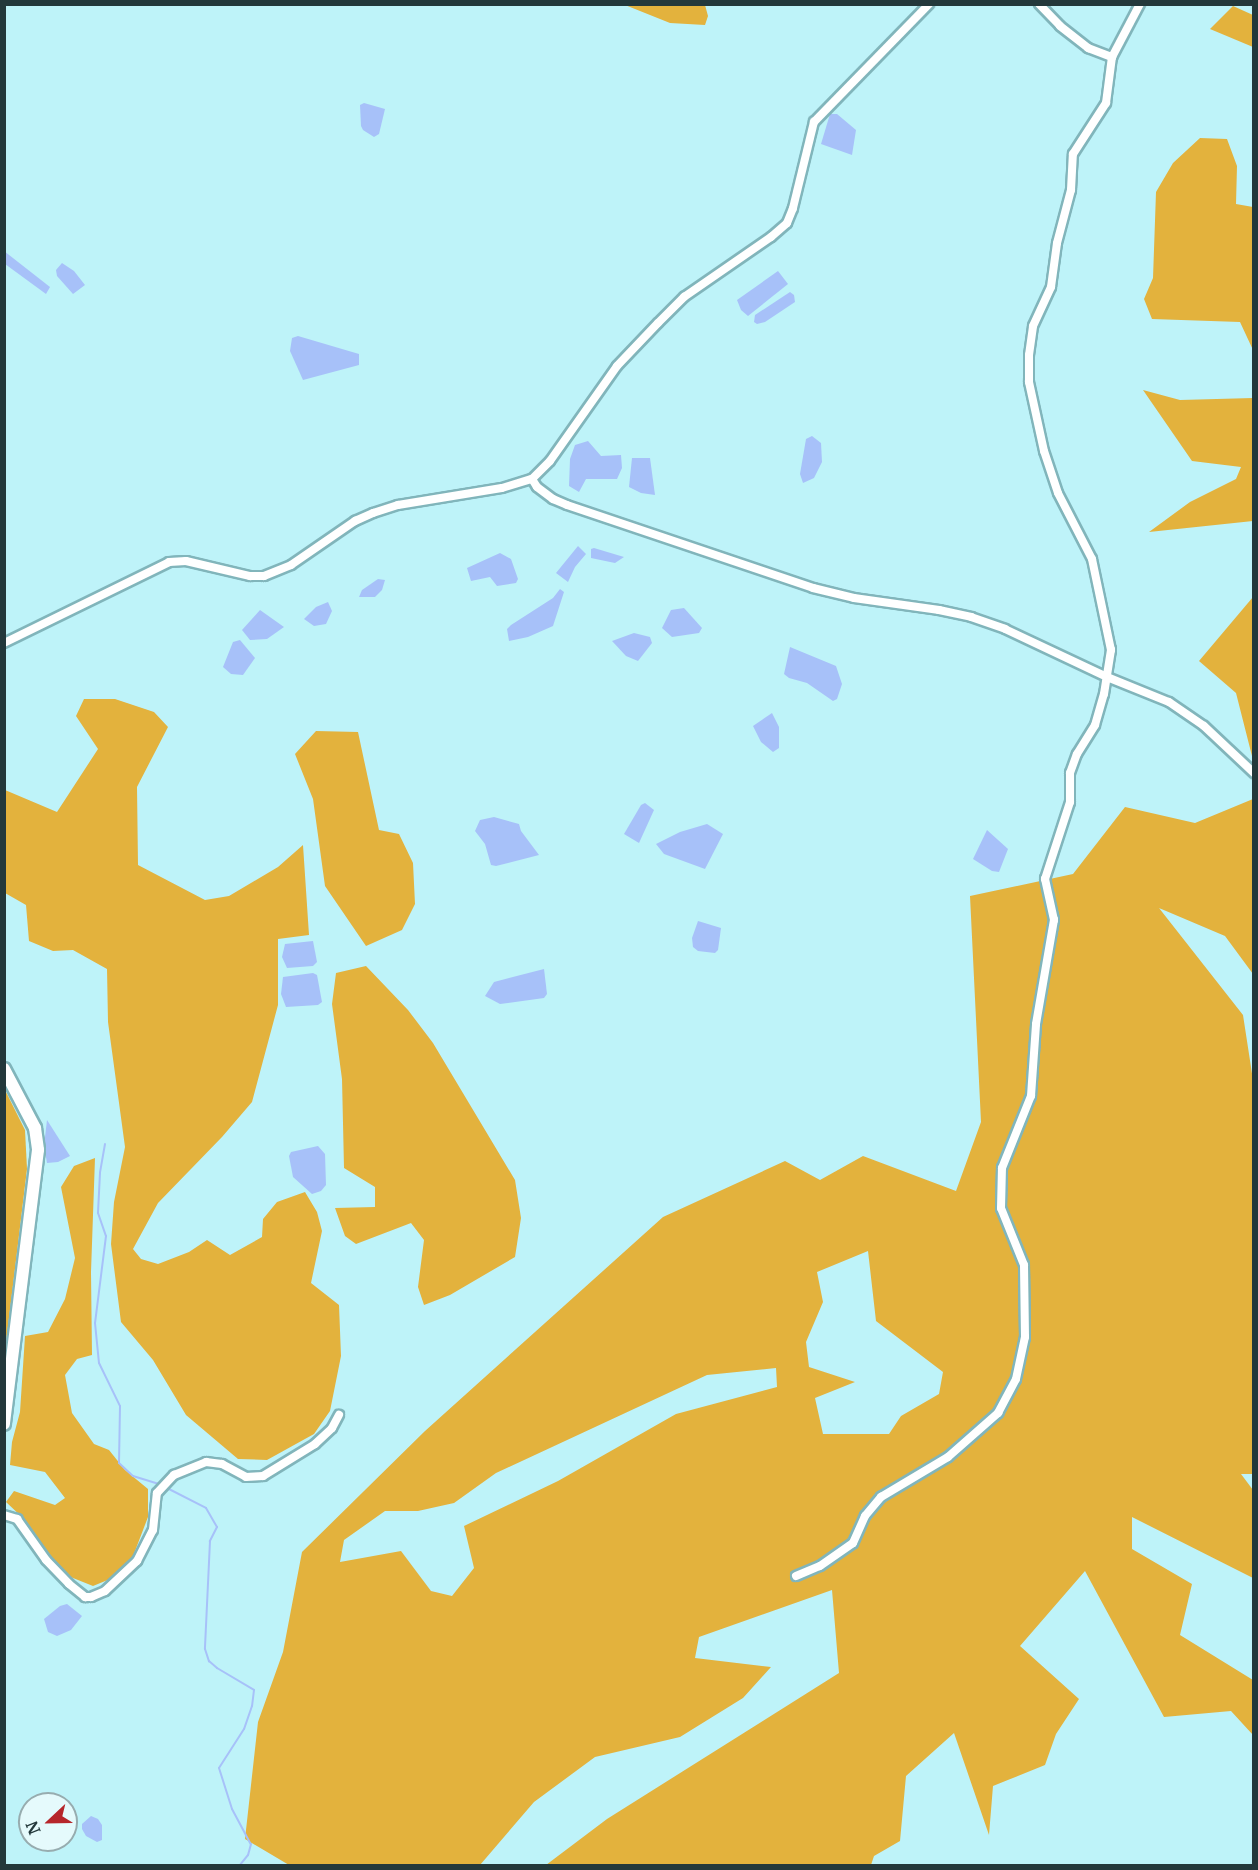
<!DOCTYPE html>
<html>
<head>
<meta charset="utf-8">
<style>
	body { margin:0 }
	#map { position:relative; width:1258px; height:1870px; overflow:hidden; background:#bef3f9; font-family:Merriweather,serif }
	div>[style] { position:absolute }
	.forest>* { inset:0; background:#e3b23d }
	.water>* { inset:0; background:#a7c1f9 }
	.stream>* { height:2px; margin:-1px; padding:0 1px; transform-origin:1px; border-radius:1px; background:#a7c1f9 }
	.roads { filter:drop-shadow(2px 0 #81b5bb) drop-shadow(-2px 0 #81b5bb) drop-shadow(0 2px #81b5bb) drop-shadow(0 -2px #81b5bb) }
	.street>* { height:8px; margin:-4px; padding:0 4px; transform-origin:4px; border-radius:4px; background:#fff }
	.secondary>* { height:12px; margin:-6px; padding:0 6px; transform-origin:6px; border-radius:6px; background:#fff }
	span { translate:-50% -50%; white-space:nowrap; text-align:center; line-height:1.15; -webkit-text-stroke:4.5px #e5fafc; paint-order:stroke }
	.frame { position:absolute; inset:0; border:6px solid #23383b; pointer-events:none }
	.north { position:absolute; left:18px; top:1792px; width:60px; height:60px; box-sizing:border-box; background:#e5fafc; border:2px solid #97acaf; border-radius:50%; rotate:248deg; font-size:16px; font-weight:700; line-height:24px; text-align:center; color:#23383b }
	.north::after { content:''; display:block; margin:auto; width:21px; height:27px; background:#b6262b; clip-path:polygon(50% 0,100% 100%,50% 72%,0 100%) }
</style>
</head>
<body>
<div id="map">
	<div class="forest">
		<i style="clip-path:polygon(625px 5px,705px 5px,708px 16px,705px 25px,670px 23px)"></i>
		<i style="clip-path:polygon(1233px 6px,1253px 15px,1253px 47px,1210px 29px)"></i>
		<i style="clip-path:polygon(1200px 138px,1227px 139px,1237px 166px,1236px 204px,1253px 207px,1253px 350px,1240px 322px,1152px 319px,1144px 299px,1153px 278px,1156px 192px,1173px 163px)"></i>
		<i style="clip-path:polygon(1143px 390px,1180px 400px,1253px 398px,1253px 521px,1149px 532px,1190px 502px,1236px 479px,1241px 467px,1192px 461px)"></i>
		<i style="clip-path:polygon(1253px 597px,1253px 760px,1236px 693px,1199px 661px)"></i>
		<i style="clip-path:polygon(84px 699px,115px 699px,154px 712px,168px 727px,137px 787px,138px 865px,205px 900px,229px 896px,278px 867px,303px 845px,309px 935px,278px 939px,278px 1005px,252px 1102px,222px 1137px,158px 1203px,133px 1249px,141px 1259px,158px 1264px,189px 1252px,207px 1240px,230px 1255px,262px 1237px,263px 1219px,277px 1202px,305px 1192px,317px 1212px,322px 1231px,311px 1283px,339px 1305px,341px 1356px,330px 1411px,314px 1434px,267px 1460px,238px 1459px,186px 1415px,153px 1360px,121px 1322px,111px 1244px,114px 1202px,125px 1147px,108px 1022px,107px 969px,73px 950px,53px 951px,29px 941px,26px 905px,5px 893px,5px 790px,57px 812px,98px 749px,76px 716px)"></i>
		<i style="clip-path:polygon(316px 731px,358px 732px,379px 830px,399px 834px,413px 863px,415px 904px,402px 930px,366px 946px,325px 886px,313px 799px,295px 754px)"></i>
		<i style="clip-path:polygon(evenodd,1253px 799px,1253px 974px,1225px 936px,1159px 908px,1243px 1015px,1253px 1080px,1254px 1474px,1241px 1474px,1253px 1490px,1253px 1578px,1132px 1517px,1132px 1549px,1192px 1584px,1180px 1635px,1253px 1680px,1253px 1735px,1231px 1711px,1164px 1717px,1085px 1571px,1020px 1646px,1079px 1699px,1056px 1734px,1045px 1765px,993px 1786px,989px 1835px,954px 1733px,906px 1776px,900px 1841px,874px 1856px,871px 1865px,546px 1865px,607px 1819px,839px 1673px,832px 1590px,699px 1637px,695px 1658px,771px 1667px,743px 1698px,680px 1737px,595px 1757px,534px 1802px,480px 1865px,289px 1865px,245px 1839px,258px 1722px,283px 1652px,302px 1552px,425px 1431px,663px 1217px,785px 1161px,820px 1180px,863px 1156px,956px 1191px,981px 1122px,970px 896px,1073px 874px,1125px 807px,1195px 823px,1253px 799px,868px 1251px,876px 1321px,943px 1372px,939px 1394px,901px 1416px,889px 1434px,823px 1434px,815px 1398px,855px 1382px,809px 1367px,806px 1342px,823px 1302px,817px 1272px,868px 1251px,1253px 799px,776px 1368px,777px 1387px,676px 1414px,558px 1481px,464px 1526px,474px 1568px,452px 1596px,431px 1591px,401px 1551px,340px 1562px,344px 1540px,385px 1511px,418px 1511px,454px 1503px,496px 1473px,707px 1375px,776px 1368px)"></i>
		<i style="clip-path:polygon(366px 966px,408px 1010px,433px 1043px,515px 1180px,521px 1218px,515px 1257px,450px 1295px,424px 1305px,418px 1287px,424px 1240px,411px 1223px,356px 1244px,345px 1236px,335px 1208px,375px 1207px,375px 1187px,344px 1168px,342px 1079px,332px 1004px,336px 973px)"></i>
		<i style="clip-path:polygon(5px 1090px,25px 1130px,27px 1169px,5px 1351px)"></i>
		<i style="clip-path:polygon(95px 1158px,91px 1272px,92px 1355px,77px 1359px,65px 1375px,72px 1413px,94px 1444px,109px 1450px,125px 1470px,148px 1489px,148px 1517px,132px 1559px,115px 1577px,93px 1586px,68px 1576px,43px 1548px,24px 1519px,6px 1502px,14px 1491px,55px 1505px,65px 1498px,45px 1472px,10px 1465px,12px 1442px,20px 1412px,25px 1336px,48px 1332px,65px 1299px,75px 1258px,61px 1187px,74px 1166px)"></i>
	</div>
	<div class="water">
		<i style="clip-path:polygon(364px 103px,385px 109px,379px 134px,374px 137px,363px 130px,361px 126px,360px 105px)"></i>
		<i style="clip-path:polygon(830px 114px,837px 114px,856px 130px,852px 155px,821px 144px)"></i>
		<i style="clip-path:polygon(4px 251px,50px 287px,46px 294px,5px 264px)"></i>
		<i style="clip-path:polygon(62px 263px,74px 271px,85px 285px,73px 294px,57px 276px,56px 270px)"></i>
		<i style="clip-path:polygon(778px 271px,788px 284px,748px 316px,741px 310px,737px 300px)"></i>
		<i style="clip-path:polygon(790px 292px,794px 295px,795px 302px,765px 322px,757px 324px,754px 322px,755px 315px)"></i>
		<i style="clip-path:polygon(298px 336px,359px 354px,359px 365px,303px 380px,290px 351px,292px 338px)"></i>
		<i style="clip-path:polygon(812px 436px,821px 443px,822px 462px,814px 478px,803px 483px,800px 474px,806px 439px)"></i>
		<i style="clip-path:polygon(588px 441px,601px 456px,621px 455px,622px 468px,617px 479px,586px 479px,579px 492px,569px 486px,570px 459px,575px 445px)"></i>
		<i style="clip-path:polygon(632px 458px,650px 458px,655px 495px,641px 493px,629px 487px)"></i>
		<i style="clip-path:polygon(578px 546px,586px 554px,575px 567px,568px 582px,556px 573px)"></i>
		<i style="clip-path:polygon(594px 548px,624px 557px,615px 563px,591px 558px,591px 549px)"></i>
		<i style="clip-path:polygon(500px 553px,511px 559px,518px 579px,516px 583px,497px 586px,490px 577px,471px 581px,467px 568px)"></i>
		<i style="clip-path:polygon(378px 579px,385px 580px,382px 590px,375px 597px,359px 597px,362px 590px)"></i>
		<i style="clip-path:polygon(560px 589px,564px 592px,553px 626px,528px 637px,509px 641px,507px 629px,511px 625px,553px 598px)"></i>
		<i style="clip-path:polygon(328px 602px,332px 611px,326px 624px,314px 626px,304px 619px,316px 607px)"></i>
		<i style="clip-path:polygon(684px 608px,702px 628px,699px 633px,672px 637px,662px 628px,671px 610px)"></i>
		<i style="clip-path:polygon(260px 610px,284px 627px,267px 639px,250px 640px,242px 630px)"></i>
		<i style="clip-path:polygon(634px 633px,650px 637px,652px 643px,638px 661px,626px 656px,612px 641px)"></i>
		<i style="clip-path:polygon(240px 640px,255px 658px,243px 675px,231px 674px,223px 667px,233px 642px)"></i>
		<i style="clip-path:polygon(790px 647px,836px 666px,842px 684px,837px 699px,833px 701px,807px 683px,789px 678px,784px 674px)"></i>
		<i style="clip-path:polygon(772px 713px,779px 727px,779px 748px,773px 752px,761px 742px,753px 726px)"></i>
		<i style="clip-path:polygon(645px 803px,654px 810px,639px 843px,624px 834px,641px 805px)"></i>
		<i style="clip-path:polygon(494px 817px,519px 824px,521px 831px,539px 855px,496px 866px,491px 865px,485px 844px,475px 831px,480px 820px)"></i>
		<i style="clip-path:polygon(707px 824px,723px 834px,705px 869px,664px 854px,656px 844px,680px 832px)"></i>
		<i style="clip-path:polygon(987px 830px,1008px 849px,999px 872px,992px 871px,973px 859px)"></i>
		<i style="clip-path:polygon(698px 921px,721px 928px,718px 950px,715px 953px,698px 951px,693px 947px,692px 938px)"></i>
		<i style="clip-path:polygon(313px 941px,317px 962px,313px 966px,287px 968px,282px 957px,285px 944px)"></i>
		<i style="clip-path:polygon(544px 969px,547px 994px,544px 998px,500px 1004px,485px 996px,494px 982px)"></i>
		<i style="clip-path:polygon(313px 973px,317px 975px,322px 1002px,318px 1005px,286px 1007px,281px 994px,283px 977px)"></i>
		<i style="clip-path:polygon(47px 1120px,70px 1156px,58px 1162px,47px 1163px,44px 1146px)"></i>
		<i style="clip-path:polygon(318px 1146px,325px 1154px,326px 1185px,321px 1191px,312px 1194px,293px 1177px,289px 1156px,291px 1152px)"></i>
		<i style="clip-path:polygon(67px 1604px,82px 1616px,71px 1630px,57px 1636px,48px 1632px,44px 1619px,60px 1606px)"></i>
		<i style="clip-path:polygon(91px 1816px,98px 1819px,102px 1825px,102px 1840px,97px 1842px,86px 1836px,82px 1829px,82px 1824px)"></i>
	</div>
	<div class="stream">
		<i style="left:105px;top:1144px;width:29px;rotate:100deg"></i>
		<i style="left:100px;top:1173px;width:40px;rotate:92.9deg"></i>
		<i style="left:98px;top:1213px;width:24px;rotate:71deg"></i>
		<i style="left:106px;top:1236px;width:88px;rotate:97.2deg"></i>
		<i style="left:95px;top:1323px;width:40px;rotate:84.3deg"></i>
		<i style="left:99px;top:1363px;width:48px;rotate:64deg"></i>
		<i style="left:120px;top:1406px;width:57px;rotate:91deg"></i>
		<i style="left:119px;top:1463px;width:19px;rotate:43deg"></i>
		<i style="left:133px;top:1476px;width:28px;rotate:17deg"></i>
		<i style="left:165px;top:1487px;width:46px;rotate:27.1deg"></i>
		<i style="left:206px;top:1508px;width:22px;rotate:60deg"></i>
		<i style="left:217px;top:1527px;width:16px;rotate:117deg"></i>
		<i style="left:210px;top:1541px;width:108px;rotate:92.7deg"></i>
		<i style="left:205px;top:1649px;width:13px;rotate:72deg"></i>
		<i style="left:209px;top:1661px;width:11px;rotate:41deg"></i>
		<i style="left:217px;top:1668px;width:43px;rotate:30.7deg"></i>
		<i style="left:254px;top:1690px;width:16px;rotate:97deg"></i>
		<i style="left:252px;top:1706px;width:24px;rotate:109deg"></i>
		<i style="left:244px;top:1729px;width:46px;rotate:122.7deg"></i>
		<i style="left:219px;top:1768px;width:43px;rotate:72.4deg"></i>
		<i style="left:232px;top:1809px;width:40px;rotate:62deg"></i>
		<i style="left:251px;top:1844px;width:11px;rotate:105deg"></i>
		<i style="left:248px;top:1855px;width:14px;rotate:129deg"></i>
	</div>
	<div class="roads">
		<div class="street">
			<i style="left:1039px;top:4px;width:30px;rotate:46deg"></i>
			<i style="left:1060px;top:26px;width:36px;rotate:38deg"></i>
			<i style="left:1088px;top:48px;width:26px;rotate:21deg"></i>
			<i style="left:532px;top:479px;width:9px;rotate:58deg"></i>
			<i style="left:537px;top:487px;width:20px;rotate:37deg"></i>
			<i style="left:553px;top:499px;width:15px;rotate:23deg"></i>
			<i style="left:567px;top:505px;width:260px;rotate:18.6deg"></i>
			<i style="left:813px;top:588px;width:42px;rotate:13.7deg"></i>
			<i style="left:854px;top:598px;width:86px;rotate:8deg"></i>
			<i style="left:939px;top:610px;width:33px;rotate:12deg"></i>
			<i style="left:971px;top:617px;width:36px;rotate:19deg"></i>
			<i style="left:1005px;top:629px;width:113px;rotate:25.2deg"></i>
			<i style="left:1107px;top:677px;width:67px;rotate:22deg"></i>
			<i style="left:1169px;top:702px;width:42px;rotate:34.4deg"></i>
			<i style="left:1204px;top:726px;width:69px;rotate:43.2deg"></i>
			<i style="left:4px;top:643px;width:184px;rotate:-26.1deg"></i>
			<i style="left:169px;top:562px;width:17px;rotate:-3deg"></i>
			<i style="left:186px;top:561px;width:66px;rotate:13.2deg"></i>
			<i style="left:250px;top:576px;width:14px"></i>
			<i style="left:264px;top:576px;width:29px;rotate:-22deg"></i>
			<i style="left:291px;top:565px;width:78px;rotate:-34.5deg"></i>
			<i style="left:355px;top:521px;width:20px;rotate:-24deg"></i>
			<i style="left:373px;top:513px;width:26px;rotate:-18deg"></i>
			<i style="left:398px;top:505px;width:105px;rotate:-9.3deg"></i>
			<i style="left:502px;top:488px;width:31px;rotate:-17deg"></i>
			<i style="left:532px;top:479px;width:25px;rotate:-45deg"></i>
			<i style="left:550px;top:461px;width:116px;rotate:-54.8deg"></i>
			<i style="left:617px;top:366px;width:59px;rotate:-46.4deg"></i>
			<i style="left:658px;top:323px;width:37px;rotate:-45deg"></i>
			<i style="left:684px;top:297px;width:106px;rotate:-34.6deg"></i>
			<i style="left:771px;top:237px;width:21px;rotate:-41deg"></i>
			<i style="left:787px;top:223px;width:16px;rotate:-68deg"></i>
			<i style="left:793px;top:208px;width:89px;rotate:-76.3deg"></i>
			<i style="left:814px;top:122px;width:165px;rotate:-45.7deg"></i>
			<i style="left:4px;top:1515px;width:14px;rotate:17deg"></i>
			<i style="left:17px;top:1519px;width:50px;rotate:54.7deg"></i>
			<i style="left:46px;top:1560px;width:33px;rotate:46deg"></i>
			<i style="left:69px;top:1584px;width:21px;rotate:39deg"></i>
			<i style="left:85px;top:1597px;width:6px"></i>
			<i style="left:91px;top:1597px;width:15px;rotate:-23deg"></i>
			<i style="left:105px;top:1591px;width:44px;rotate:-43.2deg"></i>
			<i style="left:137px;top:1561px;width:35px;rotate:-63deg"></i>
			<i style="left:153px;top:1530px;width:37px;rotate:-84deg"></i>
			<i style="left:157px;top:1493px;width:25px;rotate:-47deg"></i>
			<i style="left:174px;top:1475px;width:35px;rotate:-22deg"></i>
			<i style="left:206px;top:1462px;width:16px;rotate:7deg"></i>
			<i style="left:222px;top:1464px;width:27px;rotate:28deg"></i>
			<i style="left:246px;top:1477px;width:17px;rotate:-3deg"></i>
			<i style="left:263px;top:1476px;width:61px;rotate:-31.6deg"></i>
			<i style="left:315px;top:1444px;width:23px;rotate:-43deg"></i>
			<i style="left:332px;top:1428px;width:15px;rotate:-62deg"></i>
			<i style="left:796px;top:1576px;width:26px;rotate:-23deg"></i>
			<i style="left:820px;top:1566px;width:40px;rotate:-34.9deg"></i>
			<i style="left:853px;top:1543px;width:30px;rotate:-66deg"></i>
			<i style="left:865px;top:1516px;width:25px;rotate:-50deg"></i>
			<i style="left:881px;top:1497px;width:78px;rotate:-30.8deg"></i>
			<i style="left:948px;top:1457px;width:67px;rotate:-41.3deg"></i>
			<i style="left:998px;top:1413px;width:38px;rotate:-62deg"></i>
			<i style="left:1016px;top:1379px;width:43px;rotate:-77.9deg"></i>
			<i style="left:1025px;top:1337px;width:72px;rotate:-90.8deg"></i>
			<i style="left:1024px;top:1265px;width:61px;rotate:-112deg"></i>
			<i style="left:1001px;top:1208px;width:40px;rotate:-88.6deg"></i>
			<i style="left:1002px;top:1168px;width:78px;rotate:-68.1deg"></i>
			<i style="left:1031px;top:1096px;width:72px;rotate:-86deg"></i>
			<i style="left:1036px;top:1024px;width:106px;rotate:-80.2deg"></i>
			<i style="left:1054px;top:920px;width:42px;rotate:-102.4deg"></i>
			<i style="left:1045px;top:879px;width:81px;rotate:-72deg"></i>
			<i style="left:1070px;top:802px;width:29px;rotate:-90deg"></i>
			<i style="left:1070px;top:773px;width:20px;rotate:-70deg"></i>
			<i style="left:1077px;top:754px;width:34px;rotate:-58deg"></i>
			<i style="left:1095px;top:725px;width:32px;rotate:-74deg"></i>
			<i style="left:1104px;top:694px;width:45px;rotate:-81deg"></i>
			<i style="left:1111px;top:650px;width:93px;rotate:-101.8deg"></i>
			<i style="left:1092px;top:559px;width:74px;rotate:-117.3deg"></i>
			<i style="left:1058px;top:493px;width:44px;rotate:-108.4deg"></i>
			<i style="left:1044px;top:451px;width:71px;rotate:-102.3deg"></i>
			<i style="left:1029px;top:382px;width:27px;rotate:-90deg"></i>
			<i style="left:1029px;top:355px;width:29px;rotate:-82deg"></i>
			<i style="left:1033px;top:326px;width:43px;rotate:-65.2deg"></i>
			<i style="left:1051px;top:287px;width:44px;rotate:-82.2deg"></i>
			<i style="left:1057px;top:243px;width:55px;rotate:-75.2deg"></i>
			<i style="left:1071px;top:190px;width:36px;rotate:-87deg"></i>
			<i style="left:1073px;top:154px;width:61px;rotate:-57.1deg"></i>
			<i style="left:1106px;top:103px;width:46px;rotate:-82.6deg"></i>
			<i style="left:1112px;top:57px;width:60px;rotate:-62.2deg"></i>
		</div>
		<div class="secondary">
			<i style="left:4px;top:1069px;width:67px;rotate:62.3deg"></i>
			<i style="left:35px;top:1128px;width:22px;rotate:82deg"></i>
			<i style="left:38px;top:1150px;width:276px;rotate:97.1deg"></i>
		</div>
	</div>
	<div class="frame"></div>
	<div class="north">N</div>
</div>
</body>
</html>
